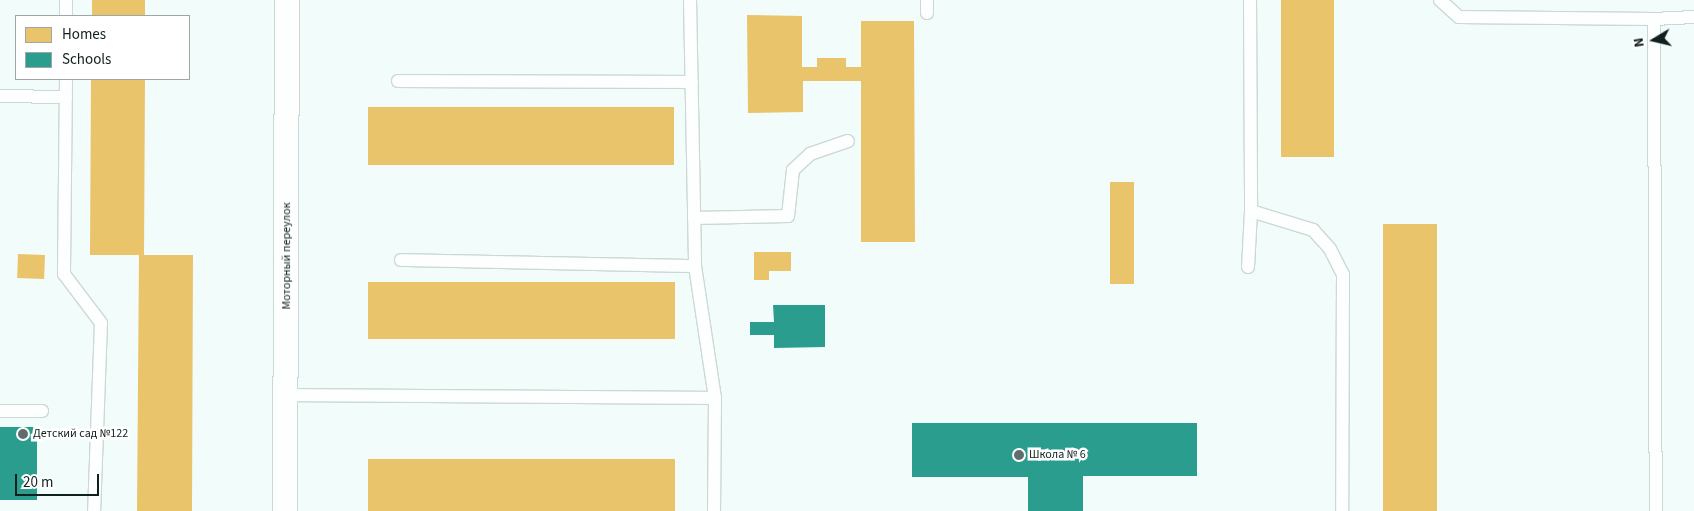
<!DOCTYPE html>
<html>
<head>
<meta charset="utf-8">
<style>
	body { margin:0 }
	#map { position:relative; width:1694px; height:511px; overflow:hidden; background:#f2fcfa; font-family:"Source Sans 3",sans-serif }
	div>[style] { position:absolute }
	.homes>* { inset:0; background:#e9c46a; transform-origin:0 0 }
	.schools>* { inset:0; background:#2a9d8f; transform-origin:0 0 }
	.roads { filter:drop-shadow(1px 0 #ccd8d7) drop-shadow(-1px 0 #ccd8d7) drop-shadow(0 1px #ccd8d7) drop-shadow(0 -1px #ccd8d7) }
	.service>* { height:12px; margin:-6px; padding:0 6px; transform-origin:6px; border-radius:6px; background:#fdfffe }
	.minor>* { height:24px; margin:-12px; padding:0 12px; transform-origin:12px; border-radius:12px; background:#fdfffe }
	.dots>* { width:14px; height:14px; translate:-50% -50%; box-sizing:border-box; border:2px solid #fff; border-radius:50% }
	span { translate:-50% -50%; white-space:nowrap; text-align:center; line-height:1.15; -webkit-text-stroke:5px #fff; paint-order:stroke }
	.street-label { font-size:12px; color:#10201f }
	.poi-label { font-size:12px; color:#10201f }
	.left { translate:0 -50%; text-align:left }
	.legend { position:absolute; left:15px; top:15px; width:175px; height:65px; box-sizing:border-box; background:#fff; border:1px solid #9fa6a5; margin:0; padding:6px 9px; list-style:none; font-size:15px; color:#10201f }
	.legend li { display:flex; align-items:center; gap:10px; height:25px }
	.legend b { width:25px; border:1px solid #9fa6a5 }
	.north { position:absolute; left:1629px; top:15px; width:50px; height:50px; -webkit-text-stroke:4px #fff; paint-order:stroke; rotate:261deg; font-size:14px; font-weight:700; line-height:20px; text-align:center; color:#10201f }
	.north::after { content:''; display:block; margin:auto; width:18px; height:22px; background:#10201f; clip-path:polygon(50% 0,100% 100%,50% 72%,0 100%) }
	.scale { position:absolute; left:15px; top:474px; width:84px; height:22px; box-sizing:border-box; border:2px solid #10201f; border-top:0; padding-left:6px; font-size:15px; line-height:18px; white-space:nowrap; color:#10201f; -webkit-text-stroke:4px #fff; paint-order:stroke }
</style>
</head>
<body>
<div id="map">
	<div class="homes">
		<i style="left:92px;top:0;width:53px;height:16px"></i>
		<i style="left:1281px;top:0;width:53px;height:157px"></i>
		<i style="clip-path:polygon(747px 15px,802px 16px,802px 67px,817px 67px,817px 58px,846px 58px,846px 67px,861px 67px,861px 21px,914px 21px,915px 242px,861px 242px,861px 81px,803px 81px,803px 112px,748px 113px)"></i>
		<i style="clip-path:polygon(91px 79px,145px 79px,144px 255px,193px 255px,192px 511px,137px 511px,139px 255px,90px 255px)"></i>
		<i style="left:368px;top:107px;width:306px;height:58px"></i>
		<i style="left:1110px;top:182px;width:24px;height:102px"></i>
		<i style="left:1437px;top:224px;width:287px;height:54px;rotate:90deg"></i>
		<i style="clip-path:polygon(754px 252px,791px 252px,791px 271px,769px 271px,769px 280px,754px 280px)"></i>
		<i style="left:18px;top:254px;width:27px;height:24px;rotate:2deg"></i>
		<i style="left:675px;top:282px;width:57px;height:307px;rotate:90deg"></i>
		<i style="left:368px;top:459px;width:307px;height:52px"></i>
	</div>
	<div class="schools">
		<i style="clip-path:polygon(773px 305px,825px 305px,825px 347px,774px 348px,774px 335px,750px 335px,750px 322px,774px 322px)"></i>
		<i style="clip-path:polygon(912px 423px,1197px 423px,1197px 476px,1083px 476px,1083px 511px,1028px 511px,1028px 477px,912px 477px)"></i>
		<i style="left:0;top:427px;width:37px;height:73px"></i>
	</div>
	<div class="roads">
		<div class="service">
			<i style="left:66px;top:0;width:16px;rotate:90deg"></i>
			<i style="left:690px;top:0;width:266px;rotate:88.9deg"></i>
			<i style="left:695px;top:266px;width:134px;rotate:81.4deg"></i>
			<i style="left:715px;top:398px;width:113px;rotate:90.5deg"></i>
			<i style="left:1250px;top:0;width:211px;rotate:89.7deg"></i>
			<i style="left:1251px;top:211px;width:65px;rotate:17deg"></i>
			<i style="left:1313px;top:230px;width:25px;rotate:48deg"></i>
			<i style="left:1330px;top:249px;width:28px;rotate:63deg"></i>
			<i style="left:1343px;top:274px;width:237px;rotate:90.2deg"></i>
			<i style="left:1440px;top:0;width:25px;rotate:42deg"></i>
			<i style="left:1459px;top:17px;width:195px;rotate:0.6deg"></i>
			<i style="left:1654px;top:19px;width:492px;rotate:89.8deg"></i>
			<i style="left:927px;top:13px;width:13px;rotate:-90deg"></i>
			<i style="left:1654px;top:19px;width:40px;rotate:-2.9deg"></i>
			<i style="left:66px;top:79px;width:195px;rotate:90.6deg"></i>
			<i style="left:64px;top:274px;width:61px;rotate:52.9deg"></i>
			<i style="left:101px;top:323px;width:188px;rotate:92.1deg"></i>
			<i style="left:398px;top:81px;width:294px;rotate:0.2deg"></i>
			<i style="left:0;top:96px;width:66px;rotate:0.9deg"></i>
			<i style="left:694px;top:218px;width:94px;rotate:-1.2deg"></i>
			<i style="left:788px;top:216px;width:46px;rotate:-83.8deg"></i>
			<i style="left:793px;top:170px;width:23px;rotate:-43deg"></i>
			<i style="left:810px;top:154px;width:40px;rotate:-18.9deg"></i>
			<i style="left:401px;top:260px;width:294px;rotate:1.2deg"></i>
			<i style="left:1248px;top:267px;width:56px;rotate:-86.9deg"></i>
			<i style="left:286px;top:395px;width:429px;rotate:0.4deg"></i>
			<i style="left:0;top:411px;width:42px"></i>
		</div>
		<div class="minor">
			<i style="left:285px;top:511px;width:511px;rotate:-89.78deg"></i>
		</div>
	</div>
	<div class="dots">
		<i style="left:23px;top:434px;background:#5f6d6c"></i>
		<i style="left:1019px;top:455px;background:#5f6d6c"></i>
	</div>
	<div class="street-label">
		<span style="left:287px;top:256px;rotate:-90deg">Моторный переулок</span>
	</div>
	<div class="poi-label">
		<span class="left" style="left:33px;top:434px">Детский сад №122</span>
		<span class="left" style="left:1029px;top:455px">Школа № 6</span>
	</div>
	<ul class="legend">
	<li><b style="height:14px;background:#e9c46a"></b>Homes</li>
	<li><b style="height:14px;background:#2a9d8f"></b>Schools</li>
	</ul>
	<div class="north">N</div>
	<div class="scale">20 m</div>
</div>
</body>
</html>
